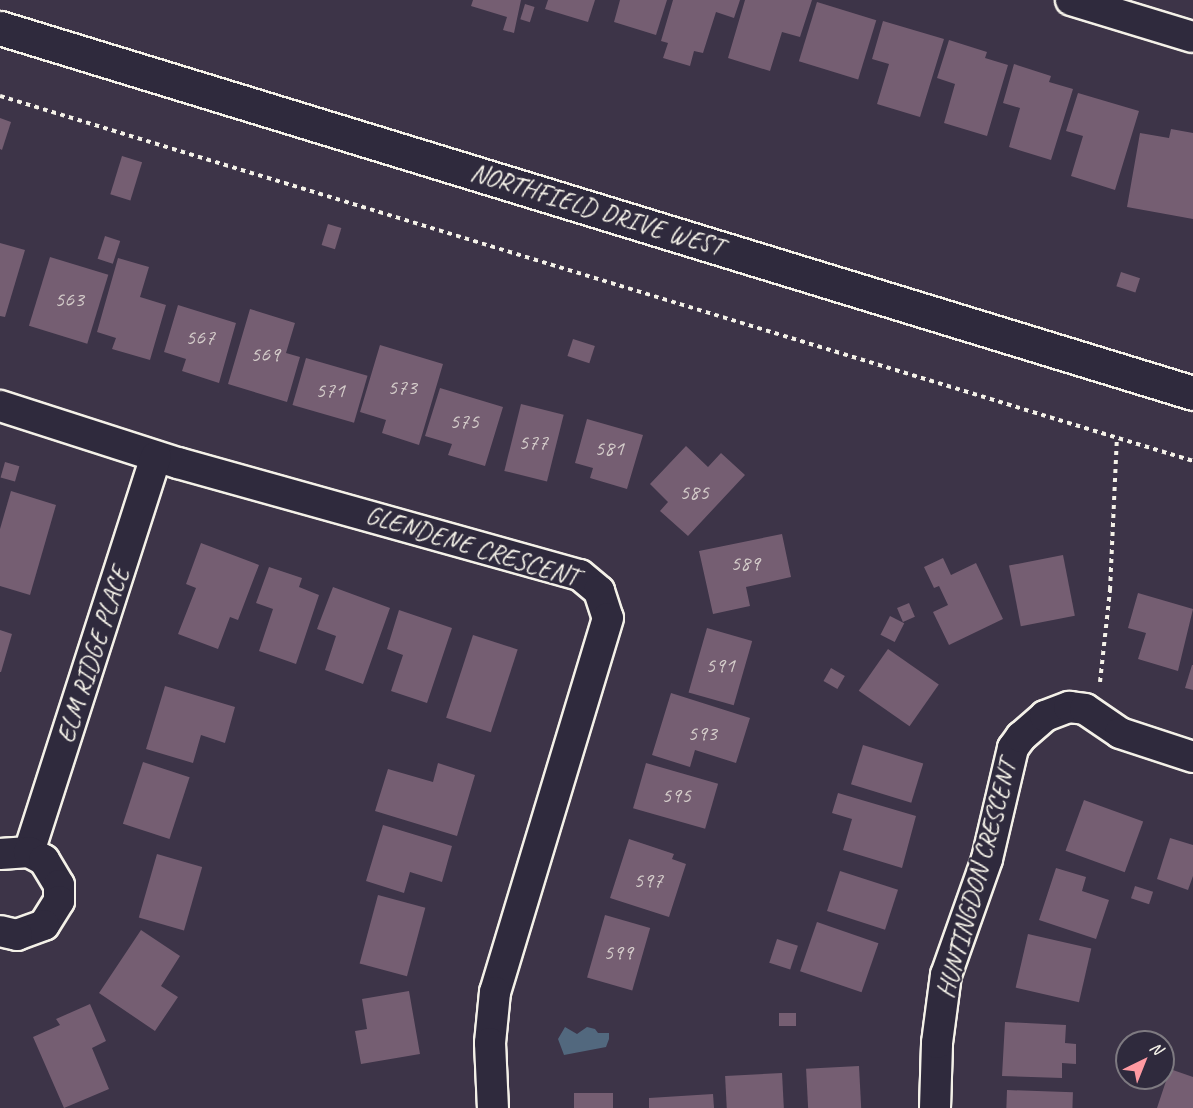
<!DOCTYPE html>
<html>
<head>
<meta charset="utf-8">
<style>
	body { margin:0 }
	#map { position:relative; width:1193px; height:1108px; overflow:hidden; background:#3d3448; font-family:Caveat,sans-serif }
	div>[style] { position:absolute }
	.water>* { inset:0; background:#52687e }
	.building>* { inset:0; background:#755e72; transform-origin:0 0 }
	.path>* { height:4px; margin-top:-2px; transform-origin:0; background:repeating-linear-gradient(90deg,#f4f1e8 0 4.5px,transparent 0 9px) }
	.roads { filter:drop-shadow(2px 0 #f4f1e8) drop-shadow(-2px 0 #f4f1e8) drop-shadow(0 2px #f4f1e8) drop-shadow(0 -2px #f4f1e8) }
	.minor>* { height:30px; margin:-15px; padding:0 15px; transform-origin:15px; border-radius:15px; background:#2f2a3d }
	.secondary>* { height:33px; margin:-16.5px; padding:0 16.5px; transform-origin:16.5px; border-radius:16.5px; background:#2f2a3d }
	span { translate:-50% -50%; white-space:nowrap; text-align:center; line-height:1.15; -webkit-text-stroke:4.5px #2f2a3d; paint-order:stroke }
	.number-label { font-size:22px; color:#d4ccca }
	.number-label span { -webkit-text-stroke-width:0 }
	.street-label { font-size:26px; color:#f4f1e8 }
	.north { position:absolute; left:1115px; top:1030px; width:60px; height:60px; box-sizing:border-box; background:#2f2a3d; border:2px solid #7e7a81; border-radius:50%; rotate:43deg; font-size:16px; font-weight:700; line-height:24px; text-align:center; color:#f4f1e8 }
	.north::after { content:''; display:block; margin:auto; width:21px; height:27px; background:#ff9aa2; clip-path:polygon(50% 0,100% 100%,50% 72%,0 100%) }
</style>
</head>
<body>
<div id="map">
	<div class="water">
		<i style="clip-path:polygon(565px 1027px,577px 1034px,587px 1027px,595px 1029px,598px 1033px,609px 1033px,609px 1039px,606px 1047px,564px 1055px,558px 1039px)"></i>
	</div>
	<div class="building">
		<i style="clip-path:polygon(473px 0,521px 0,514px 33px,503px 30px,507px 17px,471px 6px)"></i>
		<i style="clip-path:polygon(548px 0,595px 0,588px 22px,545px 9px)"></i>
		<i style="clip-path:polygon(620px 0,667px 0,656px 35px,614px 22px)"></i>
		<i style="clip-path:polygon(673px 0,740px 0,734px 18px,716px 12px,703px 53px,694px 51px,690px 66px,663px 58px,668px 43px,661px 41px)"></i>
		<i style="clip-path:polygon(745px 0,812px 0,800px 37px,782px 32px,770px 71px,728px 58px)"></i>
		<i style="left:817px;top:2px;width:62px;height:62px;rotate:17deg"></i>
		<i style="left:525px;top:4px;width:10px;height:16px;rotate:17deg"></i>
		<i style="clip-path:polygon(883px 21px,944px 39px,920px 117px,877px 104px,889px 64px,872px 59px)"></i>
		<i style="clip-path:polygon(949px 40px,987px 52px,985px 58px,1008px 65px,987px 136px,944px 123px,955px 84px,937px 78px)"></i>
		<i style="clip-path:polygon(1014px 64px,1051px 76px,1049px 82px,1073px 89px,1051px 160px,1009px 147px,1020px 108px,1003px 103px)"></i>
		<i style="clip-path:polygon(1078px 93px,1139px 111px,1115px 190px,1071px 176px,1083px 136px,1066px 131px)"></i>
		<i style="clip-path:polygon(0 118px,11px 122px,2px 150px,0 149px)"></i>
		<i style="clip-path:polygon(1171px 129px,1193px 133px,1193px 219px,1127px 207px,1140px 133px,1169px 138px)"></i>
		<i style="left:122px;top:156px;width:21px;height:40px;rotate:17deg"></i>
		<i style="left:328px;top:224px;width:14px;height:22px;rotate:17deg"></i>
		<i style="left:105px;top:236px;width:16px;height:24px;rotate:18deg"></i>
		<i style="clip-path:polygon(0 243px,25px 250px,5px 317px,0 316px)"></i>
		<i style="left:50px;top:257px;width:61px;height:72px;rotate:17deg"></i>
		<i style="clip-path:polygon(118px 258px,149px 267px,140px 297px,166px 305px,150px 360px,112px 349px,116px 338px,97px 332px)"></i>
		<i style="left:1121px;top:272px;width:20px;height:15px;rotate:18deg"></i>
		<i style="clip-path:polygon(178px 305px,236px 323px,219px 383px,182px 371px,186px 359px,164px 352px)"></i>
		<i style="clip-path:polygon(250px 309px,295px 323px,286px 353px,300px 357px,287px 402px,228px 384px)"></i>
		<i style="left:573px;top:339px;width:23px;height:18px;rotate:18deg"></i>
		<i style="clip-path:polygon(380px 345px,443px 364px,419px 445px,382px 433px,386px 420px,360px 412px)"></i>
		<i style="left:306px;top:358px;width:64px;height:49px;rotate:16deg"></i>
		<i style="clip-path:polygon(440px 388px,503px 407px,485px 466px,448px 455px,452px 444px,425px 436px)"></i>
		<i style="left:521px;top:404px;width:44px;height:69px;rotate:14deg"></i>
		<i style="clip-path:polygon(587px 419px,643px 435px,627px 489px,590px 478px,593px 468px,575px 463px)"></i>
		<i style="clip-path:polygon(686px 446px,708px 467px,721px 453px,745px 475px,688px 536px,660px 511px,668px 502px,650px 484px)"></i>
		<i style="left:5px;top:462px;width:15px;height:16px;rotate:16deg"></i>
		<i style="clip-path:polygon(11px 491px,56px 505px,30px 595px,0 586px,0 529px)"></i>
		<i style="clip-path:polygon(782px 534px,791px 577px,746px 587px,750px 606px,713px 614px,699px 551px)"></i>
		<i style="clip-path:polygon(201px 543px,259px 565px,238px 620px,230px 617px,218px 649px,178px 634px,196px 588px,186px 584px)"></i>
		<i style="left:1063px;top:555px;width:62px;height:55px;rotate:79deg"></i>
		<i style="clip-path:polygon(943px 558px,951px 575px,976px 563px,1003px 619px,949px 645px,933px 612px,948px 605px,939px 586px,934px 588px,924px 567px)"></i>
		<i style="clip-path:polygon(269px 567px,302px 578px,299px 587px,319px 595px,296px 664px,259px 651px,273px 609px,256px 603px)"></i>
		<i style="clip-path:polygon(333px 587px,390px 608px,363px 684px,325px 670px,336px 636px,317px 629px)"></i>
		<i style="clip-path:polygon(1138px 593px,1193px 609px,1178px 671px,1138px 659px,1146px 633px,1128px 628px)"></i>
		<i style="left:909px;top:603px;width:15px;height:13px;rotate:67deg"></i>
		<i style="clip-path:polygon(399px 610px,452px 628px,427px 703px,391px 691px,403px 655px,387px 649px)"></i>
		<i style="left:890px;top:616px;width:16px;height:21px;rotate:27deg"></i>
		<i style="left:707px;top:628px;width:47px;height:67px;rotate:16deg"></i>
		<i style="clip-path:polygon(0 630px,12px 634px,1px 672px,0 672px)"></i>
		<i style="left:473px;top:635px;width:47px;height:87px;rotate:18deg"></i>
		<i style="left:888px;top:649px;width:62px;height:51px;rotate:35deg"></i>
		<i style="clip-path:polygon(1192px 665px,1193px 665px,1193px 690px,1185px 688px)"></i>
		<i style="left:831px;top:668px;width:16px;height:15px;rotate:30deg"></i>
		<i style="clip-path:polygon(165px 686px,235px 707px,225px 743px,201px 735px,193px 763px,146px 749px)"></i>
		<i style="clip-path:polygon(671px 693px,750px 718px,736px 763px,695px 750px,690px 767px,652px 755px)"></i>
		<i style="left:863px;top:745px;width:63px;height:41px;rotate:17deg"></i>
		<i style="left:143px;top:762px;width:49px;height:65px;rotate:18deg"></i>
		<i style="clip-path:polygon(438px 763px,475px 775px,457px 836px,375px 811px,388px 769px,433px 782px)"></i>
		<i style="left:646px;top:763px;width:75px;height:47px;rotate:16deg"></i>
		<i style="clip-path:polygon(838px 793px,916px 816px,902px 868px,843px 850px,852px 819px,832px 813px)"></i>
		<i style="left:1084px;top:800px;width:63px;height:54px;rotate:20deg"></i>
		<i style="clip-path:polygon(383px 825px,452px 846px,442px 882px,410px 872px,404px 893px,366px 881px)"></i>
		<i style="clip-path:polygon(1170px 838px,1193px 845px,1193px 876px,1188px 890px,1157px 879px)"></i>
		<i style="clip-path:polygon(629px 839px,674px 854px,672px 859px,686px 864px,669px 917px,610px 898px)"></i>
		<i style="left:157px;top:854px;width:47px;height:66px;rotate:16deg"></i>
		<i style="clip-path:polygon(1056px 868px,1086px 877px,1082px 891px,1109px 900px,1096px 939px,1039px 920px)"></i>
		<i style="left:840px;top:871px;width:61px;height:42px;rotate:18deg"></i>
		<i style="left:1135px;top:886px;width:19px;height:13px;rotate:18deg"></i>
		<i style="left:378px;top:895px;width:49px;height:71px;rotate:15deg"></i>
		<i style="left:605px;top:915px;width:47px;height:65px;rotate:16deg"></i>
		<i style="left:817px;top:922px;width:65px;height:52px;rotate:19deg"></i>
		<i style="clip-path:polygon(141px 930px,180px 956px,161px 986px,178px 997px,155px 1031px,99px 993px)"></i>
		<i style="left:1028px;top:934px;width:65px;height:55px;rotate:13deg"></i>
		<i style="left:777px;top:939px;width:22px;height:25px;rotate:18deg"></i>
		<i style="clip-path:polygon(409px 991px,420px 1054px,361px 1064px,355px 1031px,367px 1029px,362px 999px)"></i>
		<i style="clip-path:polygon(90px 1004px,106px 1041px,92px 1048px,109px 1089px,64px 1108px,33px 1037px,60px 1025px,56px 1019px)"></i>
		<i style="left:779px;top:1013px;width:17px;height:13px"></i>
		<i style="clip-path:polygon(1005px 1022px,1066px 1025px,1065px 1043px,1076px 1044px,1076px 1064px,1062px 1063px,1062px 1078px,1002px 1076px)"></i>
		<i style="left:1137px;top:1031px;width:12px;height:11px;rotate:5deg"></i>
		<i style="left:859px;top:1066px;width:42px;height:53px;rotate:87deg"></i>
		<i style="clip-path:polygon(1170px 1069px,1193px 1077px,1193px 1108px,1157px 1108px)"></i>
		<i style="left:782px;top:1073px;width:35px;height:57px;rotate:87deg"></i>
		<i style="left:1007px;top:1090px;width:66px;height:18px;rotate:2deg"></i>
		<i style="left:574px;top:1093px;width:39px;height:15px"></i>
		<i style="clip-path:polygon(713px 1094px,714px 1108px,649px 1108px,649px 1098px)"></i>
	</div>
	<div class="path">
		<i style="left:0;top:96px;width:1248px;rotate:17.01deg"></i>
		<i style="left:1100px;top:682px;width:93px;rotate:-83.8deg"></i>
		<i style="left:1110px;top:590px;width:152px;rotate:-87.4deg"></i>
	</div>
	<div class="roads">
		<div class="minor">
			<i style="left:1071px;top:0;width:127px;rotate:16.9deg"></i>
			<i style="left:0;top:406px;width:187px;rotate:17.8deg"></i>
			<i style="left:178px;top:463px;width:417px;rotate:15.6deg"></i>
			<i style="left:580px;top:575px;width:25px;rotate:40deg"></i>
			<i style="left:599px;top:591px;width:28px;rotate:72deg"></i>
			<i style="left:608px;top:618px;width:391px;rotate:106.8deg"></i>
			<i style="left:495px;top:992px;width:51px;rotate:95.6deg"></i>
			<i style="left:490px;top:1043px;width:65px;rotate:87.4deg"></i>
			<i style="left:29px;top:852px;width:415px;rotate:-72.2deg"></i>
			<i style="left:0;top:854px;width:29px;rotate:-4deg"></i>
			<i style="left:29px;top:852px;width:17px;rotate:28deg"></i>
			<i style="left:44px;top:860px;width:29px;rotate:59deg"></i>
			<i style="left:59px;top:885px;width:16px;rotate:90deg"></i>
			<i style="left:59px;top:901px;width:28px;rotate:122deg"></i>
			<i style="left:44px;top:925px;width:29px;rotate:160deg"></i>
			<i style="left:17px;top:935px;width:17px;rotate:-167deg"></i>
			<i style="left:935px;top:1108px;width:65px;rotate:-88.2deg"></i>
			<i style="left:937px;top:1043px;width:69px;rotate:-82.5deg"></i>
			<i style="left:946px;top:975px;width:123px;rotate:-70.5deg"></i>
			<i style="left:987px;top:859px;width:114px;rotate:-76.8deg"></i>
			<i style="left:1013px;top:748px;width:14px;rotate:-54deg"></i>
			<i style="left:1021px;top:737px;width:32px;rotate:-41deg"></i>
			<i style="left:1045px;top:716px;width:26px;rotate:-21deg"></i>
			<i style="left:1069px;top:707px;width:16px;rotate:7deg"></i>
			<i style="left:1085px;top:709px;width:42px;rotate:34.4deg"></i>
			<i style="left:1120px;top:733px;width:77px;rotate:18.2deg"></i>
		</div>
		<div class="secondary">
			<i style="left:0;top:28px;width:1248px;rotate:17.01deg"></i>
		</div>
	</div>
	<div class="number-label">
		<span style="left:69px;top:300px">563</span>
		<span style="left:200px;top:338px">567</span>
		<span style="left:265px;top:355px">569</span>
		<span style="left:402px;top:388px">573</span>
		<span style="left:330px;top:391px">571</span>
		<span style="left:464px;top:422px">575</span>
		<span style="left:533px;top:443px">577</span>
		<span style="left:609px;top:449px">581</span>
		<span style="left:694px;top:493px">585</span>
		<span style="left:745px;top:564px">589</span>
		<span style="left:720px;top:666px">591</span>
		<span style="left:702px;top:734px">593</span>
		<span style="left:676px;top:796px">595</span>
		<span style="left:648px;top:881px">597</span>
		<span style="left:618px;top:953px">599</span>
	</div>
	<div class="street-label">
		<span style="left:597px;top:210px;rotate:17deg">NORTHFIELD DRIVE WEST</span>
		<span style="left:472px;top:546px;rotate:17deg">GLENDENE CRESCENT</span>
		<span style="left:93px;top:655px;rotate:-72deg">ELM RIDGE PLACE</span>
		<span style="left:977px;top:879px;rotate:-75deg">HUNTINGDON CRESCENT</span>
	</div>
	<div class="north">N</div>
</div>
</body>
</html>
